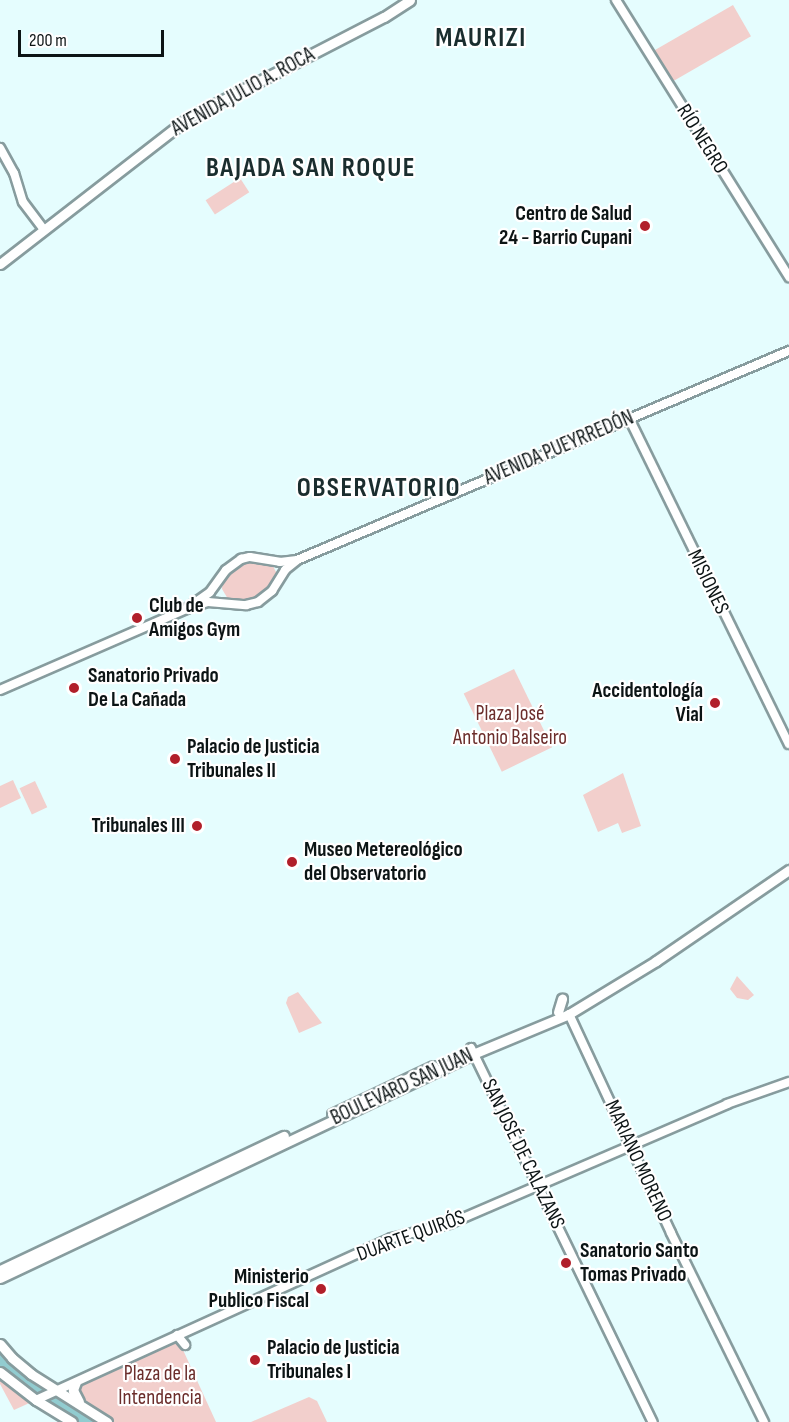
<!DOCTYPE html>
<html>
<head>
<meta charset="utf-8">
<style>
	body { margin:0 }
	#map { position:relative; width:789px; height:1422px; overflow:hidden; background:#e5fdfe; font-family:"Sofia Sans Condensed",sans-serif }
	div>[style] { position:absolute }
	.green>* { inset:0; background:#f2cfcc; transform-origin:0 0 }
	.water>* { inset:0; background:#92ccd0 }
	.roads { filter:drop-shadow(2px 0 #879c9e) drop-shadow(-2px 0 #879c9e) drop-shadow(0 2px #879c9e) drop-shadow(0 -2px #879c9e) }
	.secondary>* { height:8px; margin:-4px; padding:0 4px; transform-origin:4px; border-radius:4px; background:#fff }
	.primary>* { height:9px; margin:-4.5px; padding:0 4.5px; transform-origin:4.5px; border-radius:4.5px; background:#fff }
	.dots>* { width:16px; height:16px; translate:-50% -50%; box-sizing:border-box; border:3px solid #fff; border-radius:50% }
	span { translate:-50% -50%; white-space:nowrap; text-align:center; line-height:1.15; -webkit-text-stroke:4.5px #fff; paint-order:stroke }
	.street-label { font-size:21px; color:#0c1415 }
	.poi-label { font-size:21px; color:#0c1415; font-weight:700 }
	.right { translate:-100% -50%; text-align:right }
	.left { translate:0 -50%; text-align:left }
	.park-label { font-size:21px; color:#6b2d2b }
	.district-label { font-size:27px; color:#1a2d2e; font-weight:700; letter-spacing:1.5px }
	.scale { position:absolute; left:18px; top:30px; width:146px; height:27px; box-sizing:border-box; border:3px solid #0c1415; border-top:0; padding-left:8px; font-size:18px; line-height:21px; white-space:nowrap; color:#0c1415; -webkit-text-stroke:4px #fff; paint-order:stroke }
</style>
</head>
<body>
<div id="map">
	<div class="green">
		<i style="left:733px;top:5px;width:36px;height:92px;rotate:60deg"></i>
		<i style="left:240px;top:178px;width:17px;height:41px;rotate:57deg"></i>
		<i style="clip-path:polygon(257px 560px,273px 566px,277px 574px,276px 584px,258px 599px,246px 602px,228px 599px,222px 589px,223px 578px,238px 566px)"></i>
		<i style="left:514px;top:669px;width:87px;height:56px;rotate:64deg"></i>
		<i style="clip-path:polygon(623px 773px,641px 826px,622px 833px,618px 823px,598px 832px,583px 795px)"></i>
		<i style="clip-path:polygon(13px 780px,21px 798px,0 808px,0 786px)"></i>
		<i style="left:35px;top:781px;width:29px;height:17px;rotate:65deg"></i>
		<i style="clip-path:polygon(737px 976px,754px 995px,748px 1000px,737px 998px,730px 989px)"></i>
		<i style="clip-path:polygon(298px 992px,322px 1023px,299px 1033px,286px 1003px,288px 997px)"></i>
		<i style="clip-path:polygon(178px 1339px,216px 1422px,113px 1422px,76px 1395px,78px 1387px,83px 1382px)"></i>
		<i style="clip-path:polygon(0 1372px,36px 1400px,14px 1410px,0 1384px)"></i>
		<i style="clip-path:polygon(309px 1397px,317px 1401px,327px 1422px,251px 1422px)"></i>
	</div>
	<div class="water">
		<i style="clip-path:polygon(0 1350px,31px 1379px,98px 1422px,78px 1422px,30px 1392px,0 1369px)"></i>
	</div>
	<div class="roads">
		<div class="secondary">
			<i style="left:616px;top:0;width:327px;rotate:58deg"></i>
			<i style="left:0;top:148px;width:29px;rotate:61deg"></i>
			<i style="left:14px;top:173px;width:30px;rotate:73deg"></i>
			<i style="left:23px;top:202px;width:35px;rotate:53deg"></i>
			<i style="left:629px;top:418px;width:363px;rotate:63.9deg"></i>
			<i style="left:186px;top:609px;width:29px;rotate:-35deg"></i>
			<i style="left:210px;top:592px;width:27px;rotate:-54deg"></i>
			<i style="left:226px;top:570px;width:19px;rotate:-36deg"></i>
			<i style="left:241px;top:559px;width:9px;rotate:-13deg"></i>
			<i style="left:250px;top:557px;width:30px;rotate:9deg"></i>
			<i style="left:280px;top:562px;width:17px;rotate:-7deg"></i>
			<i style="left:297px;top:560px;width:535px;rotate:-23.02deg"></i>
			<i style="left:0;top:690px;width:203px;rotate:-23.5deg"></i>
			<i style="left:186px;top:609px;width:23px;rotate:-18deg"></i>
			<i style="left:208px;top:602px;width:38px;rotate:5deg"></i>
			<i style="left:246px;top:605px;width:12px;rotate:-14deg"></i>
			<i style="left:258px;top:602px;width:18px;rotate:-38deg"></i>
			<i style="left:272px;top:591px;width:25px;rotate:-58deg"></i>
			<i style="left:285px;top:570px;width:14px;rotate:-39deg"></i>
			<i style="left:569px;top:1014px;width:242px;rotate:65deg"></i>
			<i style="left:671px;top:1233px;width:211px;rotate:63.8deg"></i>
			<i style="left:471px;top:1048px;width:416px;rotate:64.1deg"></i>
			<i style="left:177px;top:1335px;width:13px;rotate:51deg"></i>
			<i style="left:36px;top:1400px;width:391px;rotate:-24.5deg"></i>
			<i style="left:392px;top:1238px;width:59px;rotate:-13.8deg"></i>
			<i style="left:449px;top:1224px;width:303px;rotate:-23.3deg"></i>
			<i style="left:727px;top:1104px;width:66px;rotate:-19.5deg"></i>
		</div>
		<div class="primary">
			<i style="left:0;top:264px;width:238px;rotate:-37.8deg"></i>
			<i style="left:188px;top:118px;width:220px;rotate:-27.3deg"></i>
			<i style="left:384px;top:17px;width:31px;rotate:-33deg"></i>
			<i style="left:558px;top:1012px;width:14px;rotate:-73deg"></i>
			<i style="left:332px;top:1114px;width:112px;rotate:-25.4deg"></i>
			<i style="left:0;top:1270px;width:314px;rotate:-25.3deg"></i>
			<i style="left:0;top:1278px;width:523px;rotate:-25.34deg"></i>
			<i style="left:473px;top:1054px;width:104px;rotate:-22.6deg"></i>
			<i style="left:569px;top:1014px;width:102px;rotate:-31.3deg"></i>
			<i style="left:656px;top:961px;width:161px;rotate:-34.4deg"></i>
			<i style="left:0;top:1344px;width:18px;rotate:49deg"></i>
			<i style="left:12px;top:1358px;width:25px;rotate:40deg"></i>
			<i style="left:31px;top:1374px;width:90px;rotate:32.3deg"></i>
			<i style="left:0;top:1372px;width:46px;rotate:37.9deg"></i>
			<i style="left:36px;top:1400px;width:42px;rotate:31.4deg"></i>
			<i style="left:76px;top:1382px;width:9px;rotate:111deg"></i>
			<i style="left:73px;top:1390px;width:13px;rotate:63deg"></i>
		</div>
	</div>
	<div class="dots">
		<i style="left:645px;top:226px;background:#b11f2a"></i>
		<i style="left:137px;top:618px;background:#b11f2a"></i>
		<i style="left:74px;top:688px;background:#b11f2a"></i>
		<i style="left:715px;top:703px;background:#b11f2a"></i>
		<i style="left:175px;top:759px;background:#b11f2a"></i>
		<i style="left:197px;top:826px;background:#b11f2a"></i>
		<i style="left:292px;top:862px;background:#b11f2a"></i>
		<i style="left:566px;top:1263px;background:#b11f2a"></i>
		<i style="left:321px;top:1289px;background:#b11f2a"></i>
		<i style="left:255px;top:1360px;background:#b11f2a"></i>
	</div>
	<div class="street-label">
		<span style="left:243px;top:92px;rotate:-29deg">AVENIDA JULIO A. ROCA</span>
		<span style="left:702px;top:139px;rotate:58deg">RÍO NEGRO</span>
		<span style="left:559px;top:448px;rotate:-23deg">AVENIDA PUEYRREDÓN</span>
		<span style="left:708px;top:582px;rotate:64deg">MISIONES</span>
		<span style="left:402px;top:1087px;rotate:-25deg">BOULEVARD SAN JUAN</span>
		<span style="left:523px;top:1154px;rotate:64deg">SAN JOSÉ DE CALAZANS</span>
		<span style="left:638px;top:1161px;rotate:65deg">MARIANO MORENO</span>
		<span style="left:411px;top:1236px;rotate:-20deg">DUARTE QUIRÓS</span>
	</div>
	<div class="poi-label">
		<span class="right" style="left:632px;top:226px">Centro de Salud<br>24 - Barrio Cupani</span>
		<span class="left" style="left:149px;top:618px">Club de<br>Amigos Gym</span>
		<span class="left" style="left:88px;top:688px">Sanatorio Privado<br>De La Cañada</span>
		<span class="right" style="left:703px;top:703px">Accidentología<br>Vial</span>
		<span class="left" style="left:187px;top:759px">Palacio de Justicia<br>Tribunales II</span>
		<span class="right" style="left:185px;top:826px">Tribunales III</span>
		<span class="left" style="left:304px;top:862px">Museo Metereológico<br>del Observatorio</span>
		<span class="left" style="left:580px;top:1263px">Sanatorio Santo<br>Tomas Privado</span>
		<span class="right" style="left:309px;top:1289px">Ministerio<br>Publico Fiscal</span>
		<span class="left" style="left:267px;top:1360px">Palacio de Justicia<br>Tribunales I</span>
	</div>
	<div class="park-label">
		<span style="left:510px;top:726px">Plaza José<br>Antonio Balseiro</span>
		<span style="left:160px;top:1386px">Plaza de la<br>Intendencia</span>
	</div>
	<div class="district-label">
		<span style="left:481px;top:39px">MAURIZI</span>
		<span style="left:311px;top:169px">BAJADA SAN ROQUE</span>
		<span style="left:379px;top:489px">OBSERVATORIO</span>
	</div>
	<div class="scale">200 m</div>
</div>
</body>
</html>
